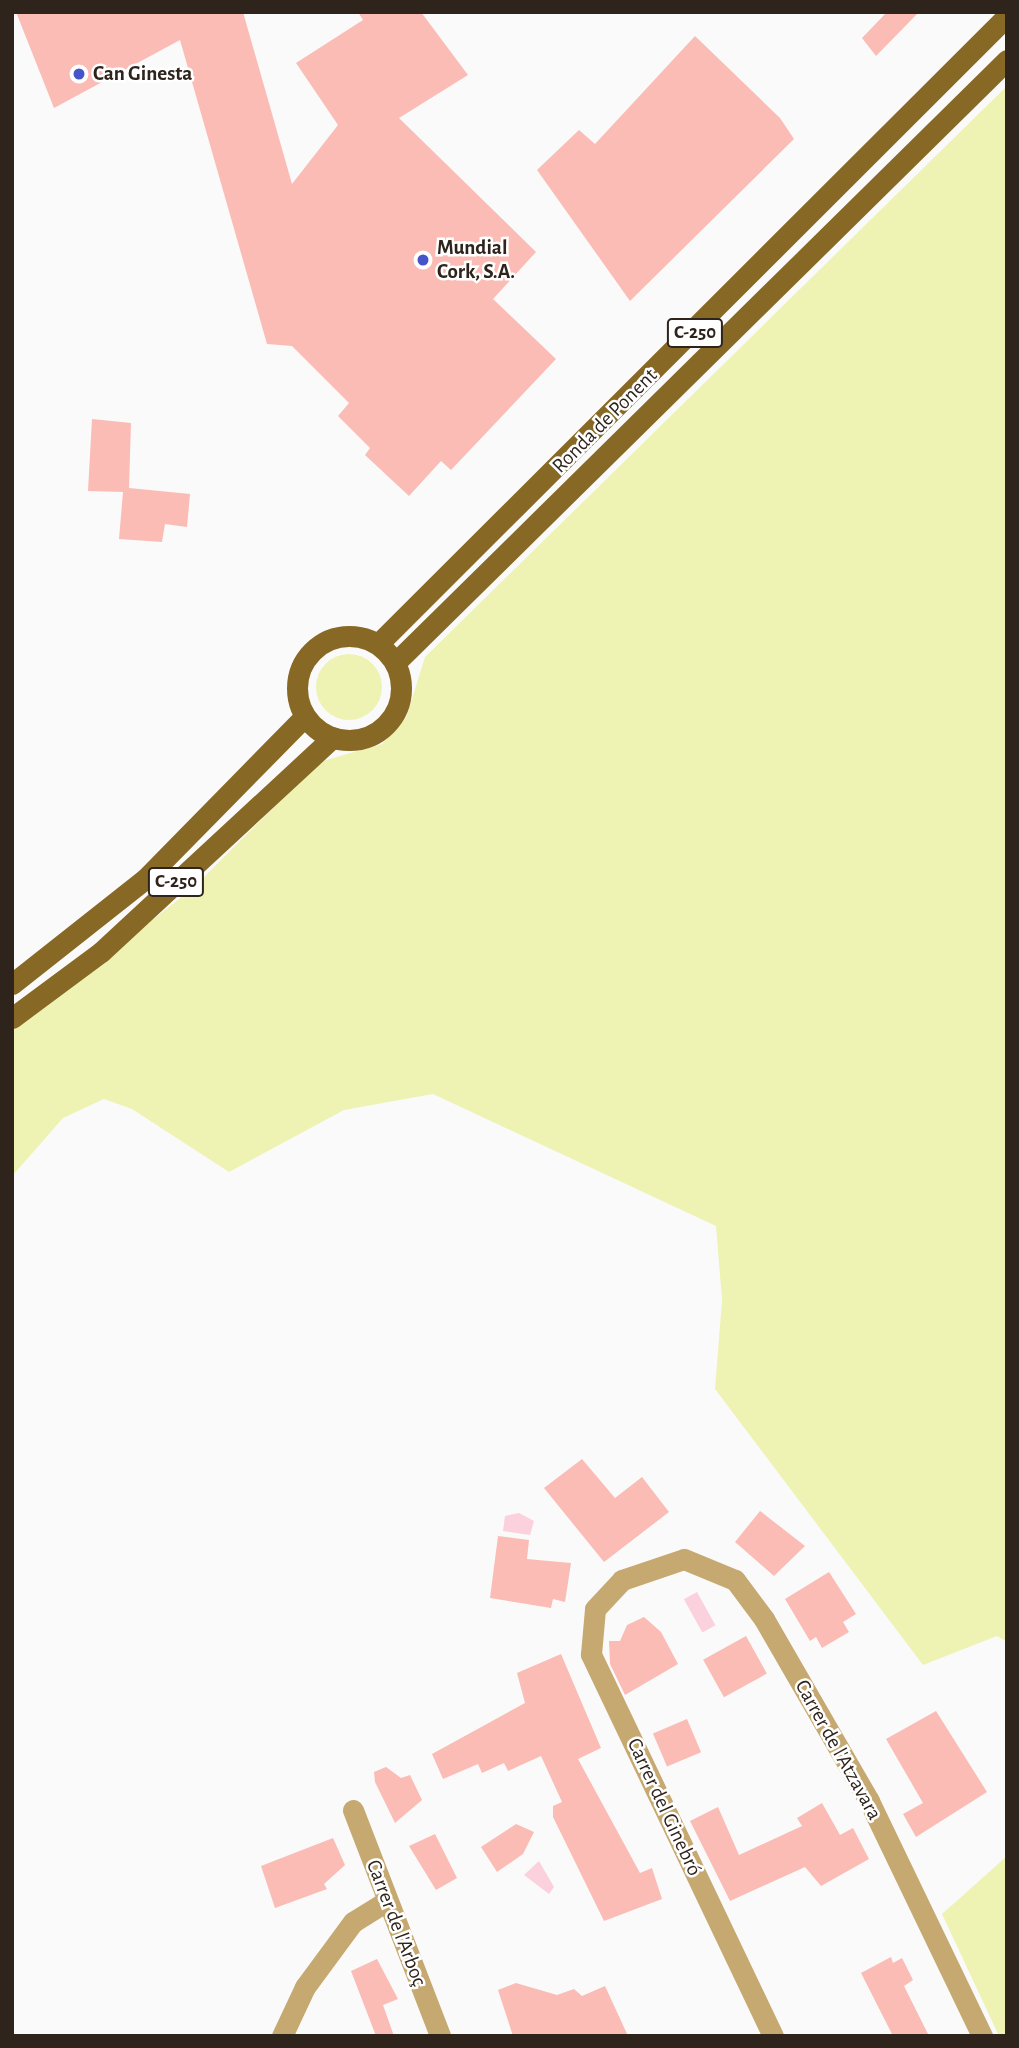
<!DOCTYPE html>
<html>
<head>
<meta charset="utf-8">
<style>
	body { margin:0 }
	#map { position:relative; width:1019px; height:2048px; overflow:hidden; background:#fafafa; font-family:"Alegreya Sans",sans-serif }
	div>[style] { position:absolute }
	.green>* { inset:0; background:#eef3b3 }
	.round { border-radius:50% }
	.water>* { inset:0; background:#fad1dd; transform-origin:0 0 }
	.building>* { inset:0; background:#fabcb5; transform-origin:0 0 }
	.minor>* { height:21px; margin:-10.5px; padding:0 10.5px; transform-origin:10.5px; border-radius:10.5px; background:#c6a970 }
	.major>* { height:21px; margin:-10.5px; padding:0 10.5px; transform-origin:10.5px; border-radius:10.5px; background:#876824 }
	.major>.ring { margin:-10.5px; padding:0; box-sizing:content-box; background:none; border:21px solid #876824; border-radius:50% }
	.dots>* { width:19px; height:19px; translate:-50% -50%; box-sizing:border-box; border:4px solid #fff; border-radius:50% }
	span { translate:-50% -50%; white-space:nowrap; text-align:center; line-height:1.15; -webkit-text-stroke:5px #fff; paint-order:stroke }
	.shield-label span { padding:2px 5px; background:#fff; border:2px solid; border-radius:5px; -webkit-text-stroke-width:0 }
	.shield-label { font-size:19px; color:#2f241c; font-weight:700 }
	.poi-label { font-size:21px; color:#2f241c; font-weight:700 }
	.left { translate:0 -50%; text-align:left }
	.street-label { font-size:21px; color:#2f241c }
	.frame { position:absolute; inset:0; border:14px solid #2f241c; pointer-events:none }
</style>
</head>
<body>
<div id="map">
	<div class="green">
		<i style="clip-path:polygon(1007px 86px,1007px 1642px,997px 1636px,923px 1665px,715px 1389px,722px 1300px,716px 1226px,433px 1094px,344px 1110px,229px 1172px,132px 1109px,104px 1099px,63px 1118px,13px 1175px,12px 1031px,193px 888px,319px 762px,382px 744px,406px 718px,425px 657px)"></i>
		<i class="round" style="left:316px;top:654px;width:66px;height:66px"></i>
		<i style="clip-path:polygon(1007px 1856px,1007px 2036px,999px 2036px,942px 1914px)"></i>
	</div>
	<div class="water">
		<i style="clip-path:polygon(519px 1513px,534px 1521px,530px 1535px,503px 1531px,505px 1516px)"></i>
		<i style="left:697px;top:1592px;width:38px;height:15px;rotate:61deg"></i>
		<i style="clip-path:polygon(539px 1861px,554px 1887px,549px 1894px,524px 1875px)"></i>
	</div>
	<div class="building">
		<i style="clip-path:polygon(16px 12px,243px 12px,292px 184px,338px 125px,296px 63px,363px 20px,358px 12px,421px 12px,468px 75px,399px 118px,536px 252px,493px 299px,556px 359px,451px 470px,441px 461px,409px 496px,365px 455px,370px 448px,338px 416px,349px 403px,292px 346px,267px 344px,180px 40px,54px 108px)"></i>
		<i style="clip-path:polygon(887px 12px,919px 12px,876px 56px,862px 38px)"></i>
		<i style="clip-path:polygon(695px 36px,780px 118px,794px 139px,630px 301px,537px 170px,579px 130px,595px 144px)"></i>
		<i style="clip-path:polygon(92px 419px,131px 423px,129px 488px,190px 494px,187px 527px,165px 524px,162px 542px,119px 539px,123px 492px,88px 491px)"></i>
		<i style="clip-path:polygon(582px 1459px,615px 1498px,642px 1477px,669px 1512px,604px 1562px,544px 1488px)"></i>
		<i style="clip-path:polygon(760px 1511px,805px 1546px,774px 1576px,735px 1542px)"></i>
		<i style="clip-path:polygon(498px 1536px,529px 1540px,527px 1559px,571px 1563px,565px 1602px,553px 1599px,551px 1608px,490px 1598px)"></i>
		<i style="clip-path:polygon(829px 1572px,856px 1614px,843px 1622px,849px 1632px,822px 1648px,816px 1637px,810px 1641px,785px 1599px)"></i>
		<i style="clip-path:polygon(644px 1617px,661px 1632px,678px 1664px,625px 1695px,610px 1664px,609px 1641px,620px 1641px,627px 1625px)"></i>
		<i style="left:746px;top:1636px;width:43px;height:49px;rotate:61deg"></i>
		<i style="clip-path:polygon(561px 1654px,601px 1748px,578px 1759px,640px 1873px,652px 1868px,662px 1899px,604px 1921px,553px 1817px,553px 1806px,562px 1802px,541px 1756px,508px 1771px,504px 1763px,482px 1773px,478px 1764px,443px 1779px,432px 1754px,525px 1703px,517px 1673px)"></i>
		<i style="clip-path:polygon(936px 1711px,987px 1792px,916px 1837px,903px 1814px,923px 1803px,886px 1739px)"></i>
		<i style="left:687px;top:1719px;width:36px;height:37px;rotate:67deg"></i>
		<i style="clip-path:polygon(386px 1767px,401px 1778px,410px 1775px,422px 1800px,395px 1823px,375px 1782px,374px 1772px)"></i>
		<i style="clip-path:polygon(822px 1803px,840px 1835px,853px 1828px,869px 1859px,821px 1886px,805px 1867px,730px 1901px,690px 1821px,718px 1807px,739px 1855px,802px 1826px,797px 1818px)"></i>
		<i style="clip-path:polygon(516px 1824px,534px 1832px,523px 1854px,497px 1872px,481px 1847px)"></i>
		<i style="clip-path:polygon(435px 1834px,457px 1878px,436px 1890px,409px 1846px)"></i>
		<i style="clip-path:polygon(333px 1838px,345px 1865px,324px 1884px,327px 1889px,275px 1908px,261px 1866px)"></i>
		<i style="clip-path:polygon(891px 1957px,893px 1963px,902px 1958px,913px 1980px,904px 1986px,929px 2036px,893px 2036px,861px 1973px)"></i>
		<i style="clip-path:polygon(377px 1959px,398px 1999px,383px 2005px,394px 2036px,376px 2036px,351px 1971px)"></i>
		<i style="clip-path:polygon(516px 1983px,557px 1995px,574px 1989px,582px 1996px,605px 1986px,628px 2036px,513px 2036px,498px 1990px)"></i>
	</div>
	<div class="minor">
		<i style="left:353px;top:1810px;width:242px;rotate:68.9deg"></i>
		<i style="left:282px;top:2036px;width:54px;rotate:-64.9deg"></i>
		<i style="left:305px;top:1987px;width:81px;rotate:-53.6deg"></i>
		<i style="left:353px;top:1922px;width:40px;rotate:-32deg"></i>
		<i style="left:773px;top:2036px;width:423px;rotate:-115.5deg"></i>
		<i style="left:591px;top:1654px;width:45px;rotate:-84.9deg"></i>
		<i style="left:595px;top:1609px;width:40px;rotate:-47deg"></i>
		<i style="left:622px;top:1580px;width:65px;rotate:-18.7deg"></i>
		<i style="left:684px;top:1559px;width:55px;rotate:22.4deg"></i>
		<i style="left:735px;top:1580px;width:49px;rotate:53.4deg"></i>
		<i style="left:764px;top:1619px;width:210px;rotate:60deg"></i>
		<i style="left:869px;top:1801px;width:261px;rotate:64.3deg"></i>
	</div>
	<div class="major">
		<i class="ring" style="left:297px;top:636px;width:83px;height:83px"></i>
		<i style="left:378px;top:644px;width:889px;rotate:-44.95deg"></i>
		<i style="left:395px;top:663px;width:859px;rotate:-44.58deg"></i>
		<i style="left:12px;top:984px;width:169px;rotate:-38.3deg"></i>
		<i style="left:145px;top:879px;width:228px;rotate:-45.5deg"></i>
		<i style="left:12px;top:1018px;width:111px;rotate:-36.6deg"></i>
		<i style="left:101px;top:952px;width:316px;rotate:-42.8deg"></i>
	</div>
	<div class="dots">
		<i style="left:79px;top:74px;background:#4555c9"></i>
		<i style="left:423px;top:260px;background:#4555c9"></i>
	</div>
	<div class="shield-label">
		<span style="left:695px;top:333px">C-250</span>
		<span style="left:176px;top:882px">C-250</span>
	</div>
	<div class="poi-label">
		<span class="left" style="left:93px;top:74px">Can Ginesta</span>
		<span class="left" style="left:437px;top:260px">Mundial<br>Cork, S.A.</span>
	</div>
	<div class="street-label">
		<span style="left:605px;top:421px;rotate:-45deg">Ronda de Ponent</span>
		<span style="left:838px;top:1750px;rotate:61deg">Carrer de l'Atzavara</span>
		<span style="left:664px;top:1807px;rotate:65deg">Carrer del Ginebró</span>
		<span style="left:396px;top:1923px;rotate:69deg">Carrer de l'Arboç</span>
	</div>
	<div class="frame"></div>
</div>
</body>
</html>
